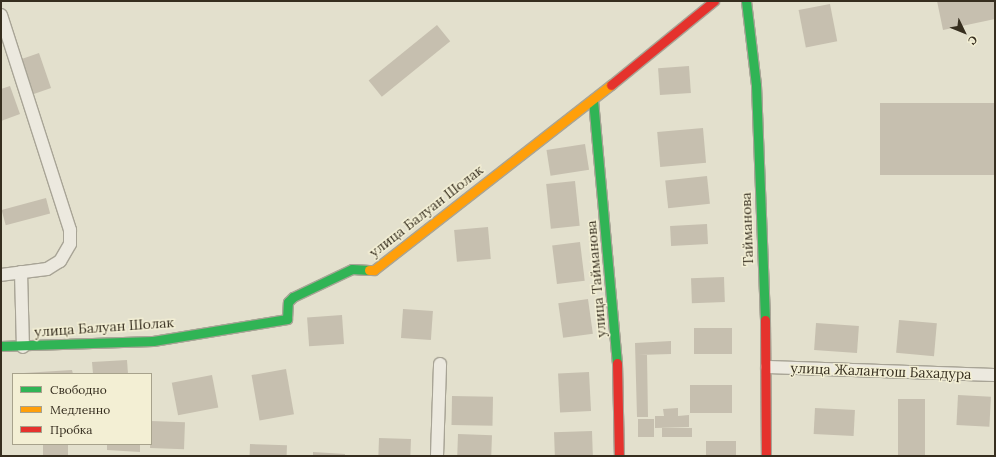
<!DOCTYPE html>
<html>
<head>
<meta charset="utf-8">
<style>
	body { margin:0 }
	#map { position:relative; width:996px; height:457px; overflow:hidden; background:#e3e0cd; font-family:Lora,serif }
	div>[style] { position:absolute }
	.building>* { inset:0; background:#c6bfaf; transform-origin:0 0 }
	.roads { filter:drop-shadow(1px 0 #a8a496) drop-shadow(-1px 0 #a8a496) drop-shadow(0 1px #a8a496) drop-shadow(0 -1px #a8a496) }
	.street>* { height:12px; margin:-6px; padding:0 6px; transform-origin:6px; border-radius:6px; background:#ece9df }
	.fast>* { height:9px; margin:-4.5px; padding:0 4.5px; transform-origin:4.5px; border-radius:4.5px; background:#30b455 }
	.slow>* { height:9px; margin:-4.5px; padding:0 4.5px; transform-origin:4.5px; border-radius:4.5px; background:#ff9f0a }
	.jam>* { height:9px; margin:-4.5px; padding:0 4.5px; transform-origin:4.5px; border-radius:4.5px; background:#e5322d }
	span { translate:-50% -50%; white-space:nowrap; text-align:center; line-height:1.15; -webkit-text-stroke:3px #f3efd4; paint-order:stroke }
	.street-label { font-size:14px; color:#362e1f }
	.frame { position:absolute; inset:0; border:2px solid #362e1f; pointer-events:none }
	.legend { position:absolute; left:12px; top:373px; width:140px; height:72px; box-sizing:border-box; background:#f3efd4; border:1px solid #a7a28c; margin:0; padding:5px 7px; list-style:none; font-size:12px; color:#362e1f }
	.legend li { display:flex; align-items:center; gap:8px; height:20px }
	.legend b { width:20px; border:1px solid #a7a28c }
	.north { position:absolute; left:944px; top:12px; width:40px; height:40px; -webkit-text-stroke:3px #f3efd4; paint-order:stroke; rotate:133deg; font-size:11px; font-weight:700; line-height:16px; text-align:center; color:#362e1f }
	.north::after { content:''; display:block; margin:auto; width:14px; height:18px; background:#362e1f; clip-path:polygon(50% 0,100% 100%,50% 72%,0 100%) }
</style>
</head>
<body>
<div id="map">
	<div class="building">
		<i style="clip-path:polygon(937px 1px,995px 1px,995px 19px,943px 30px)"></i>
		<i style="left:830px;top:4px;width:38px;height:32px;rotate:79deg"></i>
		<i style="left:437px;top:25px;width:21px;height:88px;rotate:51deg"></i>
		<i style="left:39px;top:53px;width:37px;height:19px;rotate:71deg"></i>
		<i style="left:689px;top:66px;width:27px;height:31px;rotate:86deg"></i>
		<i style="clip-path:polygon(10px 86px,20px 114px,1px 121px,1px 89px)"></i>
		<i style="left:995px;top:103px;width:72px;height:115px;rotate:90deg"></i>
		<i style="left:703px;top:128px;width:35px;height:46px;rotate:85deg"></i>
		<i style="left:585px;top:144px;width:26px;height:39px;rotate:81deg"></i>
		<i style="left:707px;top:176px;width:28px;height:42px;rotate:84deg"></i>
		<i style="left:575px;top:181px;width:45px;height:29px;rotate:84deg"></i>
		<i style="left:46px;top:198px;width:16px;height:46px;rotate:75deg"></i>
		<i style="left:707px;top:224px;width:20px;height:37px;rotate:87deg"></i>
		<i style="left:488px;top:227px;width:32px;height:34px;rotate:85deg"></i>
		<i style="left:580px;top:242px;width:39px;height:28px;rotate:83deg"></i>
		<i style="left:724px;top:277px;width:25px;height:33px;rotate:88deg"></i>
		<i style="left:588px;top:299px;width:35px;height:30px;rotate:82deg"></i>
		<i style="left:403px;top:309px;width:30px;height:29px;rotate:4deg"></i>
		<i style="left:342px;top:315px;width:29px;height:35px;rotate:86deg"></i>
		<i style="left:899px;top:320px;width:38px;height:33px;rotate:5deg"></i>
		<i style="left:816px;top:323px;width:43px;height:27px;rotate:4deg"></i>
		<i style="left:694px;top:328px;width:38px;height:26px"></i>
		<i style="clip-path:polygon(671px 341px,671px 354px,638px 355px,647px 355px,648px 417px,637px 417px,635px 343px)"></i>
		<i style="clip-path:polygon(127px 360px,128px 374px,93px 374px,92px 362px)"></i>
		<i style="left:286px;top:369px;width:46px;height:35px;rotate:80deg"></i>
		<i style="clip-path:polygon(72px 370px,73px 374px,24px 374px,24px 373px)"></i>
		<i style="left:589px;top:372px;width:39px;height:31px;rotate:87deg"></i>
		<i style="left:212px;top:375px;width:33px;height:41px;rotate:79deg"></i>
		<i style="left:732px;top:385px;width:28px;height:42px;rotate:90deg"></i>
		<i style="left:958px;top:395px;width:33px;height:30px;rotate:3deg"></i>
		<i style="left:452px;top:396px;width:41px;height:29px;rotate:1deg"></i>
		<i style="left:898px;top:399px;width:27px;height:56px"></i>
		<i style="clip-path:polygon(678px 408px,678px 416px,689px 415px,689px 427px,655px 428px,655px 416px,664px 416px,663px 409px)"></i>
		<i style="left:815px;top:408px;width:40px;height:26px;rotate:3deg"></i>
		<i style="left:638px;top:419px;width:16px;height:18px"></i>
		<i style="left:151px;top:421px;width:34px;height:27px;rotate:2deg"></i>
		<i style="left:692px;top:428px;width:9px;height:30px;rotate:90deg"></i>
		<i style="left:592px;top:431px;width:25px;height:38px;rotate:88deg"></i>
		<i style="left:458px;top:434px;width:34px;height:22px;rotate:2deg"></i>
		<i style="left:379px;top:438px;width:32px;height:18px;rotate:2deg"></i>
		<i style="left:706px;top:441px;width:30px;height:15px"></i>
		<i style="left:43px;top:444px;width:25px;height:12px"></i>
		<i style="clip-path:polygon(107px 444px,140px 444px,140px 452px,107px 450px)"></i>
		<i style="left:250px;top:444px;width:37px;height:12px;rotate:2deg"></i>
		<i style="clip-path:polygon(313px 452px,345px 454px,345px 456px,313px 456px)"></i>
	</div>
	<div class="roads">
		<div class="street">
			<i style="left:1px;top:15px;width:226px;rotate:72.2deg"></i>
			<i style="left:70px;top:230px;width:14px;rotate:90deg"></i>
			<i style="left:70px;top:244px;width:20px;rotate:120deg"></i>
			<i style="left:60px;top:261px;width:15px;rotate:148deg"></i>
			<i style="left:47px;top:269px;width:46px;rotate:172.6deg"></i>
			<i style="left:21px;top:272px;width:75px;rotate:88.5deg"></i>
			<i style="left:767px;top:367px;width:228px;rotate:2deg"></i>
			<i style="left:437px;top:456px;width:92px;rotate:-88.1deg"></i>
		</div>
		<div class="fast">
			<i style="left:746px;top:1px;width:85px;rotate:83.2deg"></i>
			<i style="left:756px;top:85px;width:235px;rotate:87.8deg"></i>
			<i style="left:593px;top:100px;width:264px;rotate:84.8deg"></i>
			<i style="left:1px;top:346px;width:152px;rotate:-1.9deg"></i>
			<i style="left:153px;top:341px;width:136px;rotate:-9.3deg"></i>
			<i style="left:287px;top:319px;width:17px;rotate:-87deg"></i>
			<i style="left:288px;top:302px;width:7px;rotate:-45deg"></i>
			<i style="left:293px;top:297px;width:65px;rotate:-25.4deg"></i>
			<i style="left:352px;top:269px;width:17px;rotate:3deg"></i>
		</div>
		<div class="slow">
			<i style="left:369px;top:270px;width:5px"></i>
			<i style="left:374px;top:270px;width:301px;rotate:-38deg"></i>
		</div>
		<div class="jam">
			<i style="left:611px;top:85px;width:133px;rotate:-39.2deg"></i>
			<i style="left:765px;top:320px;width:136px;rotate:89.6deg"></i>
			<i style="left:617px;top:363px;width:93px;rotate:88.8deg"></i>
		</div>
	</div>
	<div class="street-label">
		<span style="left:426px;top:211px;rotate:-38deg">улица Балуан Шолак</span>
		<span style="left:747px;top:229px;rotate:-92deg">Тайманова</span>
		<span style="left:596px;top:279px;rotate:-95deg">улица Тайманова</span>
		<span style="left:104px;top:327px;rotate:-4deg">улица Балуан Шолак</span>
		<span style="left:881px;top:371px;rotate:2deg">улица Жалантош Бахадура</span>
	</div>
	<div class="frame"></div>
	<ul class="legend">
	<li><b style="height:5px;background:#30b455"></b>Свободно</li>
	<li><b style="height:5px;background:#ff9f0a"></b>Медленно</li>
	<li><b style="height:5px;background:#e5322d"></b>Пробка</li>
	</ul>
	<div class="north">С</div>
</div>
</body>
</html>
